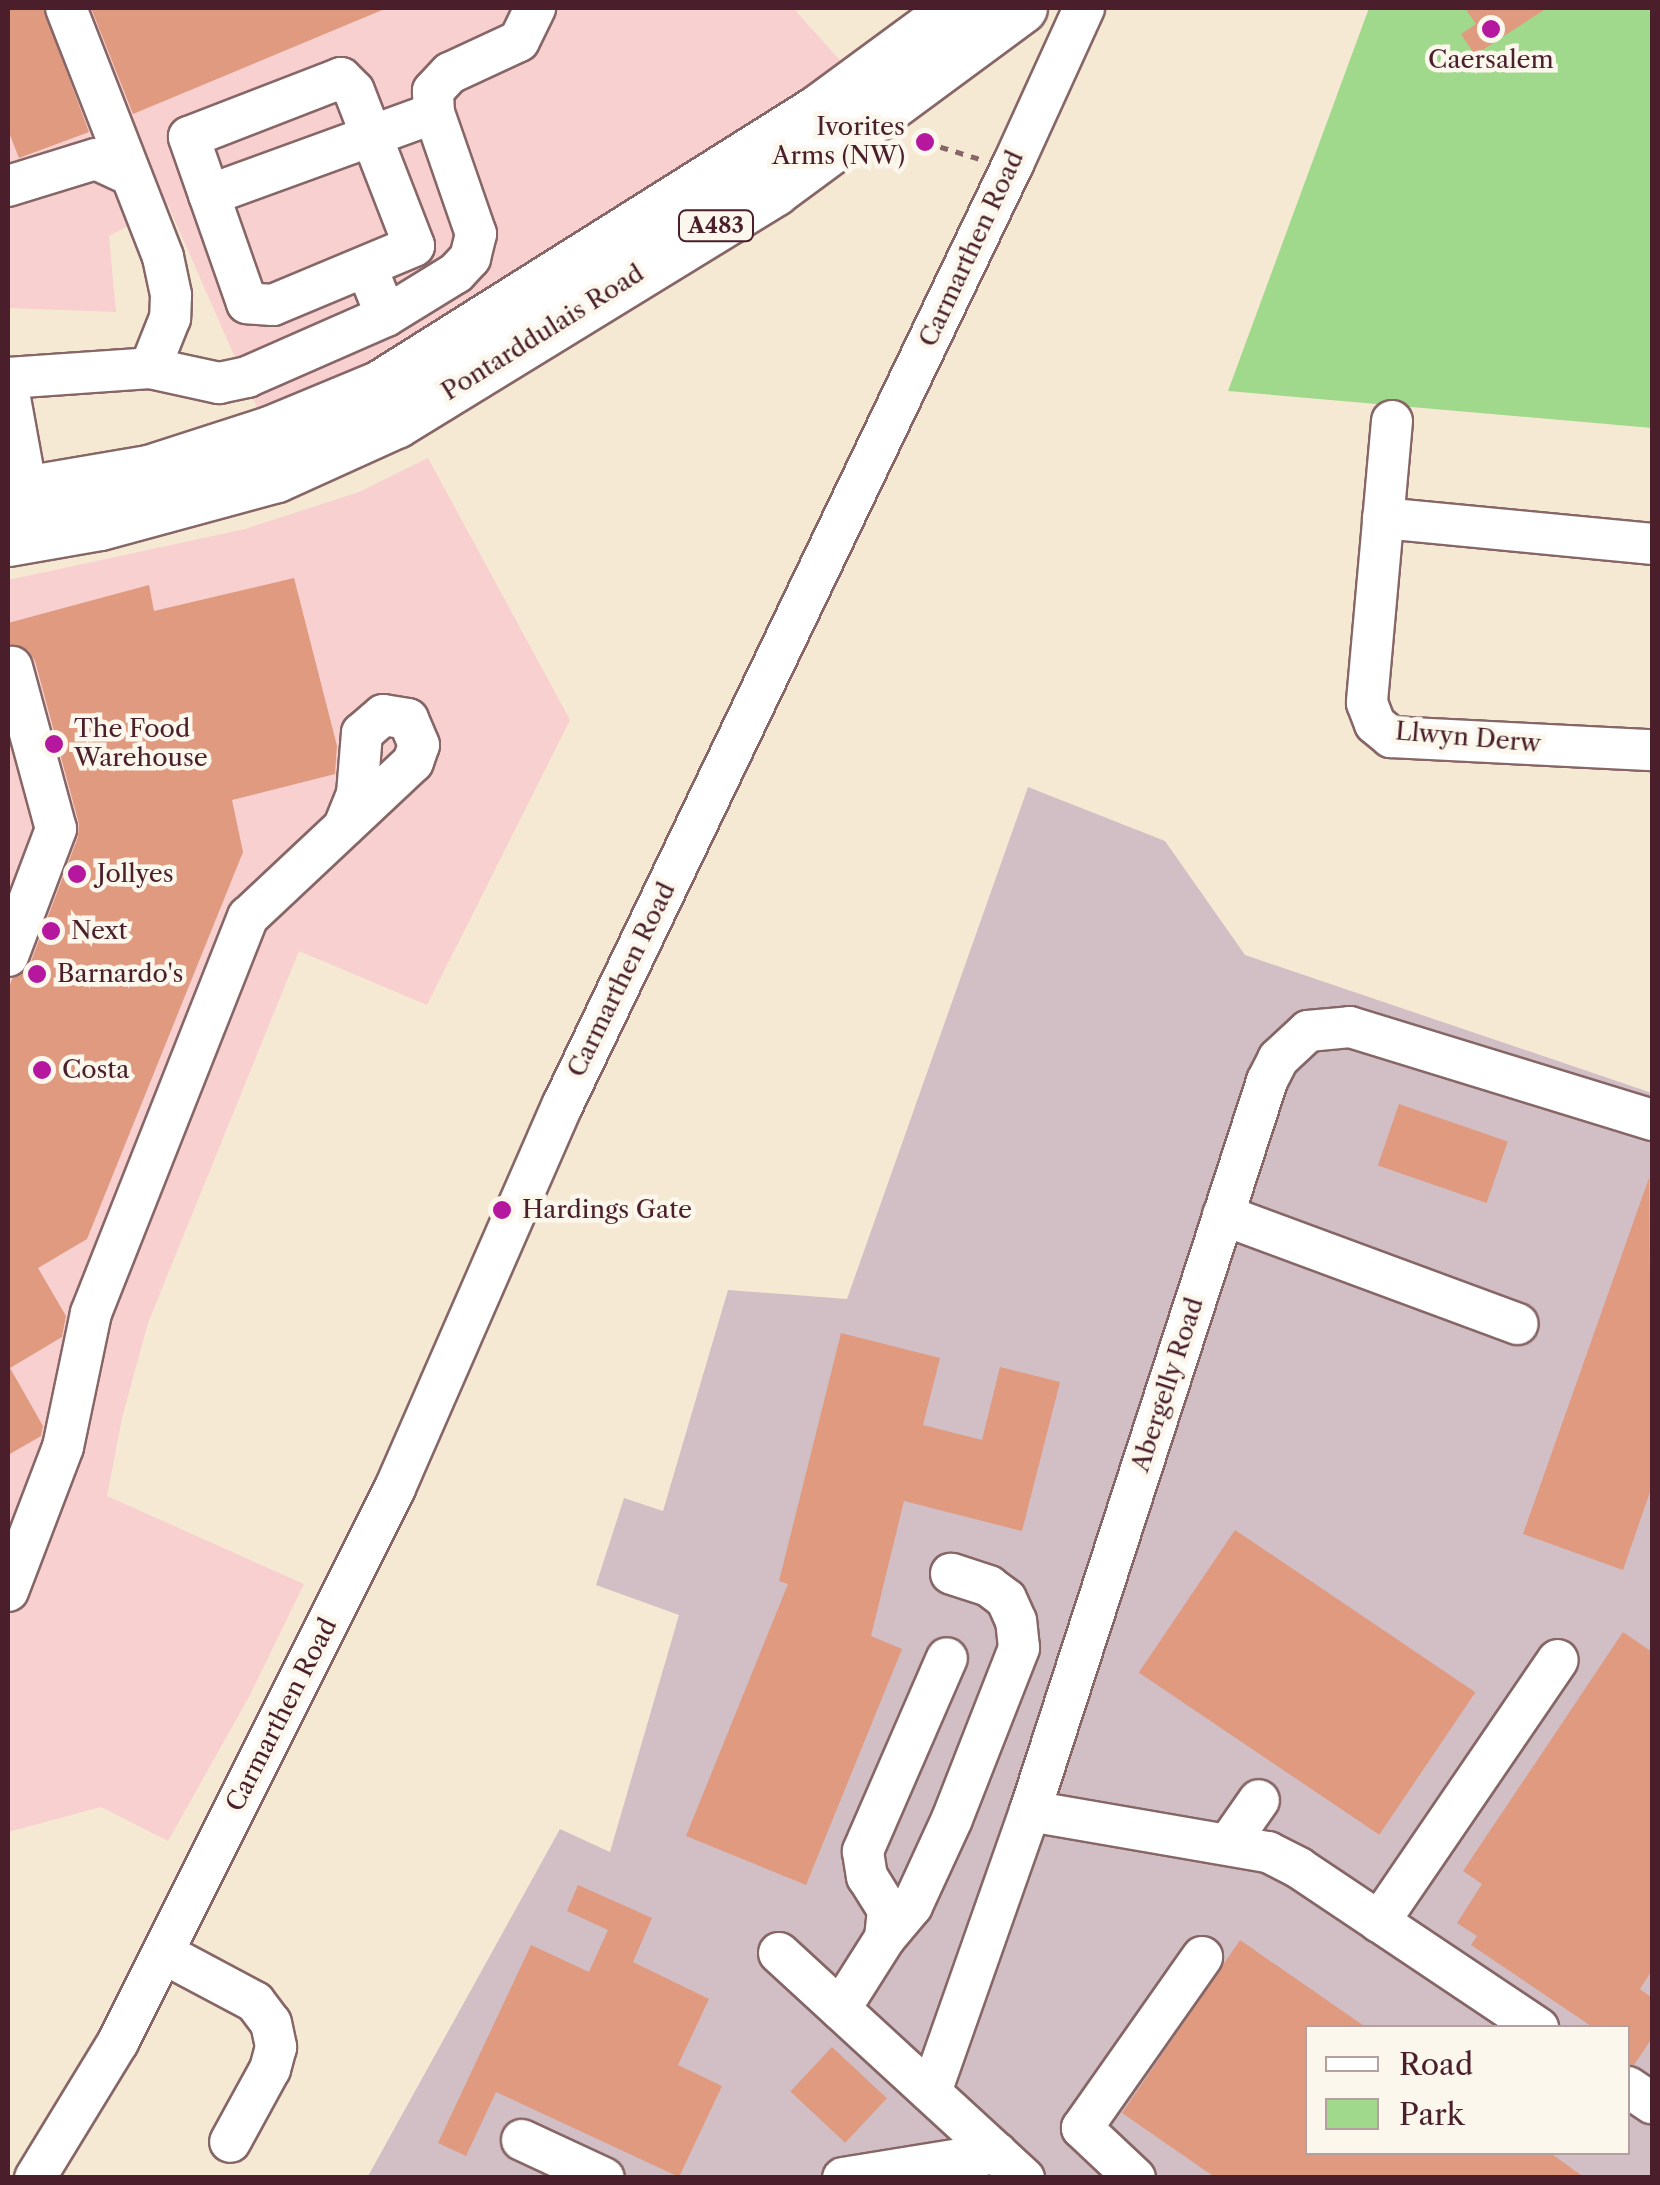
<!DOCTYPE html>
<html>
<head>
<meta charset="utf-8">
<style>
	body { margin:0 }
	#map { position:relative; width:1660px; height:2185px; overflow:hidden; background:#f6e9d4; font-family:"Libre Caslon Text",serif }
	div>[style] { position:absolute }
	.built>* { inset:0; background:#f7d0cf }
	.industrial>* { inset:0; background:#d2bec5 }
	.green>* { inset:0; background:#a0d98c }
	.building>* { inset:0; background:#df9a7f; transform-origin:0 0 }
	.path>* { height:5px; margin-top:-2.5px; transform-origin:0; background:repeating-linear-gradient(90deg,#866666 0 8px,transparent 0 16px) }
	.roads { filter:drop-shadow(2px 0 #866666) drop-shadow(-2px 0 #866666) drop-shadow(0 2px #866666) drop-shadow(0 -2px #866666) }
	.minor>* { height:40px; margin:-20px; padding:0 20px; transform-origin:20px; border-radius:20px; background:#fff }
	.major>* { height:50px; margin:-25px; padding:0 25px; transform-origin:25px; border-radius:25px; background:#fff }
	.dots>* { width:28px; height:28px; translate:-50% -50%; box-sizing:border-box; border:5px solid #fbf7ec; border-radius:50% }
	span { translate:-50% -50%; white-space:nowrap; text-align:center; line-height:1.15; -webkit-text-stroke:9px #fbf7ec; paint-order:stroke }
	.shield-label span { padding:2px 8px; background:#fbf7ec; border:2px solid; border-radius:8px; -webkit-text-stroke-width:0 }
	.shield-label { font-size:22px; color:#4a1f2b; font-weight:700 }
	.poi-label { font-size:25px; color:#4a1f2b }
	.right { translate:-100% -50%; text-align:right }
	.left { translate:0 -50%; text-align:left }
	.street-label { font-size:25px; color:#4a1f2b }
	.frame { position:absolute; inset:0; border:10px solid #4a1f2b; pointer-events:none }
	.legend { position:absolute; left:1305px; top:2025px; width:325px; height:130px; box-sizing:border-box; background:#fbf7ec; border:2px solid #b4a19f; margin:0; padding:12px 18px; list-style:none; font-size:30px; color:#4a1f2b }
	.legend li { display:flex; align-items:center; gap:20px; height:50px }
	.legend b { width:50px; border:2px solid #b4a19f }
</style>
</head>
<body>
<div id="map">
	<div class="built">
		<i style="clip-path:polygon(8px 8px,793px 8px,845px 66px,375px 363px,259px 412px,168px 205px,109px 236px,116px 312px,8px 308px)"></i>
		<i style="clip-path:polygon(428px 458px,570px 720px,427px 1005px,299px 951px,148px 1323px,122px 1418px,107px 1496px,304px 1584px,250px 1695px,168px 1841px,101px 1807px,8px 1832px,8px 580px,245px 529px,359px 492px)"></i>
	</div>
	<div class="industrial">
		<i style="clip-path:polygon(evenodd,1028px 787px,1165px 841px,1245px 955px,1652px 1093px,1652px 2177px,367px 2178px,560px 1829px,610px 1852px,679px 1615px,596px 1585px,624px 1498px,663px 1511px,728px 1290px,847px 1299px,1028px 787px,1308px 2028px,1628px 2028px,1628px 2152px,1308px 2152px,1308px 2028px)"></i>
	</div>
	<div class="green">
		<i style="clip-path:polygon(1369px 8px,1652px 8px,1652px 428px,1228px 391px)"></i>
	</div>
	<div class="building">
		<i style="clip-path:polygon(8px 8px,43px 8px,89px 132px,19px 158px,8px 130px)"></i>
		<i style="clip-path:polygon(91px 8px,387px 8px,133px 114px)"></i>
		<i style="clip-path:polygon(1465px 8px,1547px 8px,1475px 55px,1461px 34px,1476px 24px)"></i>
		<i style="clip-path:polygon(294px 578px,337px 746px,335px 774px,232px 800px,243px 852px,87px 1239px,38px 1268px,66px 1316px,62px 1337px,10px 1368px,43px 1426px,41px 1436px,8px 1455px,8px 990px,12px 979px,30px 964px,78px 837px,79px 824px,35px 661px,28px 650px,8px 644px,8px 623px,149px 585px,154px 611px)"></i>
		<i style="left:1399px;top:1104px;width:115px;height:65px;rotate:19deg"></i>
		<i style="clip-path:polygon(1649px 1178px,1652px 1486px,1623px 1570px,1523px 1534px)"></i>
		<i style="clip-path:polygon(841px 1333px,940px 1358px,923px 1425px,982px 1440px,1000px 1367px,1060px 1382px,1022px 1531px,904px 1501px,871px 1636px,902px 1649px,806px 1885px,686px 1836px,788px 1584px,779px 1581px)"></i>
		<i style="left:1235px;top:1530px;width:290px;height:172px;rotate:34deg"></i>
		<i style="clip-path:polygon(1623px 1632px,1652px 1652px,1652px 1970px,1640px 1989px,1652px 1998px,1652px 2038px,1634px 2065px,1628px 2064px,1628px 2028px,1594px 2028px,1471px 1945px,1477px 1936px,1457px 1923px,1482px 1884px,1463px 1871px)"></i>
		<i style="clip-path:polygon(578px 1885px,652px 1918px,633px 1962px,709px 1999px,678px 2065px,722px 2086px,679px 2177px,496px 2092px,466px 2156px,438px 2143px,531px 1945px,589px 1972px,608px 1930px,567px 1911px)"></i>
		<i style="clip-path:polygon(1240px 1940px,1367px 2028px,1308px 2028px,1308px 2152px,1549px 2152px,1585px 2178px,1216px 2178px,1122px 2113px)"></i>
		<i style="left:832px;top:2047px;width:75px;height:61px;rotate:43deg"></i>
	</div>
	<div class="path">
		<i style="left:925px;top:142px;width:58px;rotate:17.2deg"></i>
	</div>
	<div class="roads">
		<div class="minor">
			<i style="left:66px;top:8px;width:267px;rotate:68.7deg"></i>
			<i style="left:163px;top:257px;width:39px;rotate:78deg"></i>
			<i style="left:171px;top:295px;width:23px;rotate:92deg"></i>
			<i style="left:170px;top:318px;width:54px;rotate:111.8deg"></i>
			<i style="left:341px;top:78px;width:18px;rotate:45deg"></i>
			<i style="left:354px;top:91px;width:166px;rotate:68.8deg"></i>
			<i style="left:414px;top:246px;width:153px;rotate:157.3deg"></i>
			<i style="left:273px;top:305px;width:26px;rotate:-176deg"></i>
			<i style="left:247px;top:303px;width:176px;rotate:-109.3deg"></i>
			<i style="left:189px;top:137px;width:163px;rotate:-21.2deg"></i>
			<i style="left:8px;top:186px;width:92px;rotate:-17.1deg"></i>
			<i style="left:96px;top:159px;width:38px;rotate:25deg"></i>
			<i style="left:209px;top:195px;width:239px;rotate:-20deg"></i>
			<i style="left:386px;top:316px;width:82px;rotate:-31.6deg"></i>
			<i style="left:456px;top:273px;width:21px;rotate:-47deg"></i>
			<i style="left:470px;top:258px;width:25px;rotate:-76deg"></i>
			<i style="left:476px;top:234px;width:128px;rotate:-109.1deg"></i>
			<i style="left:434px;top:113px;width:22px;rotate:-93deg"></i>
			<i style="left:433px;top:91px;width:25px;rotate:-47deg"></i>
			<i style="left:450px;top:73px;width:76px;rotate:-24.9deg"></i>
			<i style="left:519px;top:41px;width:37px;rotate:-64deg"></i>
			<i style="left:8px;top:378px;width:142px;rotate:-4deg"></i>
			<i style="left:150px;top:368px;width:71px;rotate:12.3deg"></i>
			<i style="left:219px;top:383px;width:29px;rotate:-12deg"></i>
			<i style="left:247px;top:377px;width:152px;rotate:-23.7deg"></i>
			<i style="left:386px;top:316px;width:52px;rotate:-111.6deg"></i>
			<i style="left:8px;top:387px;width:107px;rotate:79.7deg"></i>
			<i style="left:1392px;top:421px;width:283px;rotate:95.1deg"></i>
			<i style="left:1367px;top:703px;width:22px;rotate:69deg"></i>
			<i style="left:1375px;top:724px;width:21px;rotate:39deg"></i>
			<i style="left:1391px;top:737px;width:261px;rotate:2.9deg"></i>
			<i style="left:1383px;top:518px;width:270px;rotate:5.5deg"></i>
			<i style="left:8px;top:956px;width:136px;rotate:-69.3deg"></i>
			<i style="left:56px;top:829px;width:168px;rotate:-105.2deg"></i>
			<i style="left:1223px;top:1215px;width:314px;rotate:20.3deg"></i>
			<i style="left:8px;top:1591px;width:154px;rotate:-69.1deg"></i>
			<i style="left:63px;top:1447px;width:137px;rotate:-78.2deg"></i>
			<i style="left:91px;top:1313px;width:426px;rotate:-68.4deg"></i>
			<i style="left:248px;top:917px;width:226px;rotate:-43.2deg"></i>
			<i style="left:413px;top:762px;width:18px;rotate:-71deg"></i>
			<i style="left:419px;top:745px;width:28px;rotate:-113deg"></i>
			<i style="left:408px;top:719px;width:25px;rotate:-171deg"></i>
			<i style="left:383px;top:715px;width:28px;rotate:139deg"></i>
			<i style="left:362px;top:733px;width:61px;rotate:94.7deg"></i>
			<i style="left:357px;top:794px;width:35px;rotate:112deg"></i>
			<i style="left:1030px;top:1811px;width:242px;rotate:9.8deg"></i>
			<i style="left:1268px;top:1852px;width:35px;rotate:27deg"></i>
			<i style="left:1299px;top:1868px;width:288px;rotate:33.8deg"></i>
			<i style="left:1229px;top:1843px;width:52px;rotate:-55.1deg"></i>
			<i style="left:1379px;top:1922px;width:317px;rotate:-55.7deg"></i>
			<i style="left:885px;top:1938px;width:42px;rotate:-49.8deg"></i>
			<i style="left:912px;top:1906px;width:96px;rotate:-65.3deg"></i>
			<i style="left:952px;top:1819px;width:184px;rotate:-68.6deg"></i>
			<i style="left:1019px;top:1648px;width:27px;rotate:-96deg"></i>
			<i style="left:1016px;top:1621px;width:24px;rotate:-114deg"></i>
			<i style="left:1006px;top:1599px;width:21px;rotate:-143deg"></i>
			<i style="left:989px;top:1586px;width:40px;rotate:-162deg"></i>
			<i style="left:163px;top:1953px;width:104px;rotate:28deg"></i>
			<i style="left:255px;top:2002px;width:26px;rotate:53deg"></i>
			<i style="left:271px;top:2023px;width:25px;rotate:78deg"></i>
			<i style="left:276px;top:2047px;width:23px;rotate:105deg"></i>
			<i style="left:270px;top:2069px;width:83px;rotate:118.7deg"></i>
			<i style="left:779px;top:1953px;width:333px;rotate:42.6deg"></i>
			<i style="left:840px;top:2009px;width:84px;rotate:-57.6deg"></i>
			<i style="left:885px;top:1938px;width:28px;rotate:-84deg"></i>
			<i style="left:888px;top:1910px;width:39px;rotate:-122deg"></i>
			<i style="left:867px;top:1877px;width:26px;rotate:-99deg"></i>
			<i style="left:863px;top:1851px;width:210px;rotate:-66.5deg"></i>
			<i style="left:1628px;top:2087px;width:29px;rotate:34deg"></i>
			<i style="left:931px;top:2092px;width:298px;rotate:-70.6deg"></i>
			<i style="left:1030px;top:1811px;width:768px;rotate:-72.01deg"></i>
			<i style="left:1267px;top:1081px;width:25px;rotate:-63deg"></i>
			<i style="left:1278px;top:1059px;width:41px;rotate:-43deg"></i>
			<i style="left:1308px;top:1031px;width:42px;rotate:-5.4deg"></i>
			<i style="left:1350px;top:1027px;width:316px;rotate:17.1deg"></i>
			<i style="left:522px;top:2140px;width:90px;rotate:24.9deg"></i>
			<i style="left:35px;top:2178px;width:159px;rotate:-58.6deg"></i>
			<i style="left:118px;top:2042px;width:619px;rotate:-63.43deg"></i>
			<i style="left:395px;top:1488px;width:419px;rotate:-66.4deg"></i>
			<i style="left:563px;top:1104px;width:1042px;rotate:-64.42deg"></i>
			<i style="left:1013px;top:164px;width:171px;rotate:-65.5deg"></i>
			<i style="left:843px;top:2178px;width:156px;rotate:-9.2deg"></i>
			<i style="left:1135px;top:2178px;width:73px;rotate:-136.7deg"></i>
			<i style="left:1082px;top:2128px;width:209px;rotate:-54.9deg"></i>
		</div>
		<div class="major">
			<i style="left:8px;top:495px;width:143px;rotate:-9.7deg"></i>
			<i style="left:149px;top:471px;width:127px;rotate:-17.9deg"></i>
			<i style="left:270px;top:432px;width:120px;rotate:-22.5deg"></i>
			<i style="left:381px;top:386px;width:516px;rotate:-32.18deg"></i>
			<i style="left:818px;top:111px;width:174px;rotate:-36.3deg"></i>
			<i style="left:8px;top:541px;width:93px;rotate:-9.9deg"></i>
			<i style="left:100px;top:525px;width:183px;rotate:-15.2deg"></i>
			<i style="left:277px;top:477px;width:131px;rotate:-24.4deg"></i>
			<i style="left:396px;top:423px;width:444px;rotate:-31.5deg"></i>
			<i style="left:774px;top:191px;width:308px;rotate:-36.4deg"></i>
		</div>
	</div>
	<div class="dots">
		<i style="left:1491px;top:29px;background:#b5179e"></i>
		<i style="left:925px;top:142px;background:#b5179e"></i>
		<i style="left:54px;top:744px;background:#b5179e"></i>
		<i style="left:77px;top:874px;background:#b5179e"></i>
		<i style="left:51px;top:931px;background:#b5179e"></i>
		<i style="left:37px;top:974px;background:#b5179e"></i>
		<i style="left:42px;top:1070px;background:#b5179e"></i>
		<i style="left:502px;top:1210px;background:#b5179e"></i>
	</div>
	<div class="shield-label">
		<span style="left:716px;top:226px">A483</span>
	</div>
	<div class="poi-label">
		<span style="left:1491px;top:60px">Caersalem</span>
		<span class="right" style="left:905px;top:142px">Ivorites<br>Arms (NW)</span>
		<span class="left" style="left:74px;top:744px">The Food<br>Warehouse</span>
		<span class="left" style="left:97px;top:874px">Jollyes</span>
		<span class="left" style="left:71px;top:931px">Next</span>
		<span class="left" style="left:57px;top:974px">Barnardo's</span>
		<span class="left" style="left:62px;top:1070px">Costa</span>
		<span class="left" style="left:522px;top:1210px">Hardings Gate</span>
	</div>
	<div class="street-label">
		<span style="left:972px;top:249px;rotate:-65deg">Carmarthen Road</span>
		<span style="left:543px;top:333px;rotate:-32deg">Pontarddulais Road</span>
		<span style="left:1468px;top:738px;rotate:5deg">Llwyn Derw</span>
		<span style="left:622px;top:980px;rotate:-64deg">Carmarthen Road</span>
		<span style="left:1168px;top:1385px;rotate:-72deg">Abergelly Road</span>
		<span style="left:282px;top:1715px;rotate:-63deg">Carmarthen Road</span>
	</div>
	<div class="frame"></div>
	<ul class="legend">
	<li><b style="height:12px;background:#fff"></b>Road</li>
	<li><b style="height:28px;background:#a0d98c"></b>Park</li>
	</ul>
</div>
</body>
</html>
